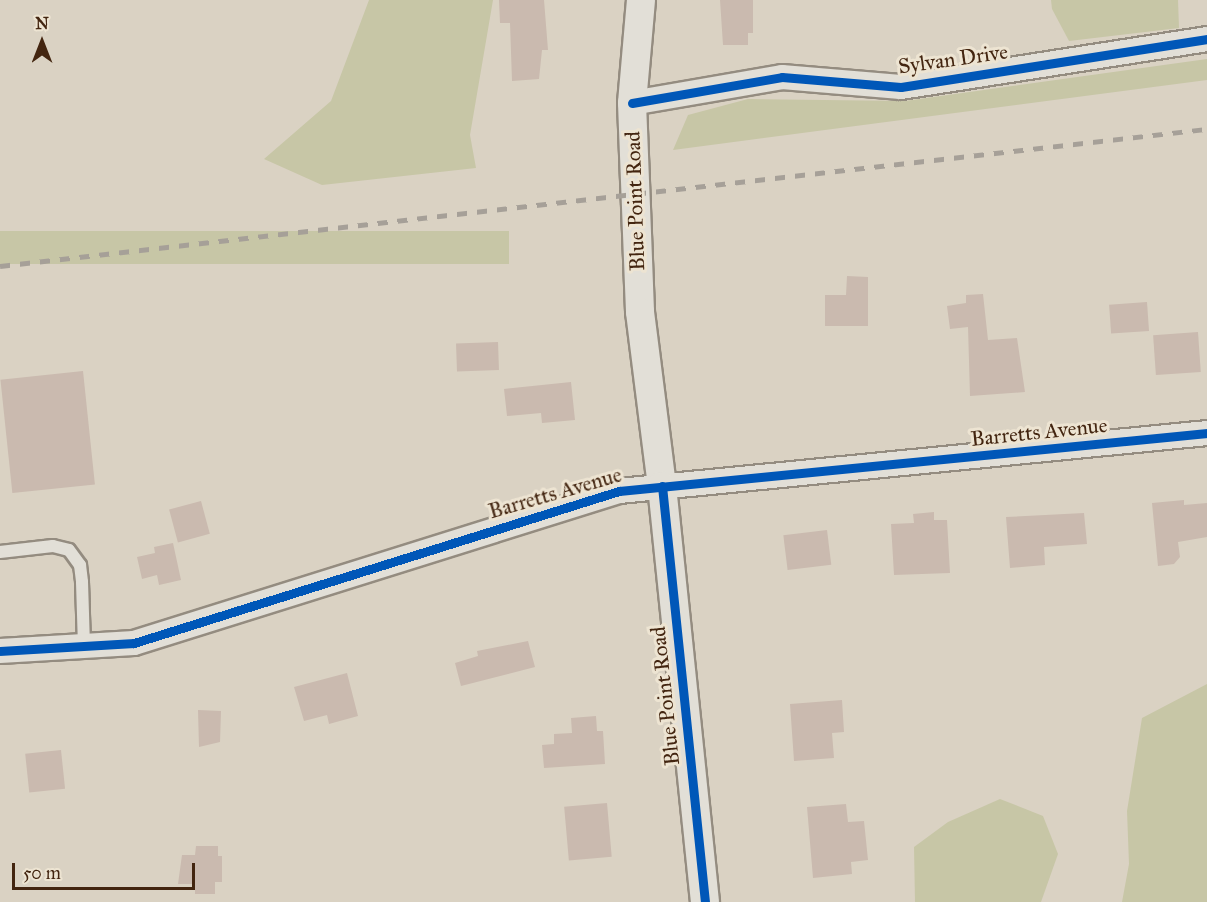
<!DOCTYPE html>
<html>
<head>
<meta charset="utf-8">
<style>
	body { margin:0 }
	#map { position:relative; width:1207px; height:902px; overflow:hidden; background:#dad2c3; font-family:"IM FELL Great Primer",serif }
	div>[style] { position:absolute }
	.green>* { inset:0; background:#c7c6a6; transform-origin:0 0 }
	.building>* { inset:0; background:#cabaaf; transform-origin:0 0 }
	.roads { filter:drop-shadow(2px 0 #948c80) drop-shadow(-2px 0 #948c80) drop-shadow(0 2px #948c80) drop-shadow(0 -2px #948c80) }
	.service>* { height:12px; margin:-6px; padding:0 6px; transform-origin:6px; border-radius:6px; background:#e2dfd7 }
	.minor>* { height:24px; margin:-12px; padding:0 12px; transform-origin:12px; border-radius:12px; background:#e2dfd7 }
	.tertiary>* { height:28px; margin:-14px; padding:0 14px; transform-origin:14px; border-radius:14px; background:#e2dfd7 }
	.rail>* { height:4.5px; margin-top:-2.25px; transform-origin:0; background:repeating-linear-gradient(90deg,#a6a098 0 10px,transparent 0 20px) }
	.cycleway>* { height:9px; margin:-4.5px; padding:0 4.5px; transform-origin:4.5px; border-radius:4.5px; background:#0057b8 }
	span { translate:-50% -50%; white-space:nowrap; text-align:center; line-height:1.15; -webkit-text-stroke:6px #ede4d2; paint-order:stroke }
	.street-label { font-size:21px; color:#432510 }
	.north { position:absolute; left:12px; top:12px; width:60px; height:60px; -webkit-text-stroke:4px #ede4d2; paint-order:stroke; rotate:0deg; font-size:16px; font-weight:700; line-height:24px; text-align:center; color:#432510 }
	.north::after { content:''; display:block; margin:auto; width:21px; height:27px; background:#432510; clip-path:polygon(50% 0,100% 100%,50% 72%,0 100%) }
	.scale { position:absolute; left:12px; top:863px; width:183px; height:27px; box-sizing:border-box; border:3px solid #432510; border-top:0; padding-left:8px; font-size:18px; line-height:21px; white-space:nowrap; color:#432510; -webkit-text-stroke:4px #ede4d2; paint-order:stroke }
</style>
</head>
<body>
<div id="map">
	<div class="green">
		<i style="clip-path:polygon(369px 0,493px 0,470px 135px,476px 168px,322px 185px,264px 159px,331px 101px)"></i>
		<i style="clip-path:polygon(1051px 0,1178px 0,1179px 28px,1069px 41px,1052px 9px)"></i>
		<i style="clip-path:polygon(1207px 59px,1207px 80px,673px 150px,688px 115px,748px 99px,905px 101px)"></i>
		<i style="left:509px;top:231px;width:33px;height:512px;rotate:90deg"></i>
		<i style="clip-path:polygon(1207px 684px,1207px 902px,1122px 902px,1129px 864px,1127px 811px,1142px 718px)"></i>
		<i style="clip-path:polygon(1000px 799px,1043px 816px,1058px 854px,1041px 902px,915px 902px,914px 847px,948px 822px)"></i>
	</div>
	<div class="building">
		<i style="clip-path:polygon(499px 0,544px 0,548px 50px,542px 50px,539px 79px,512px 81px,510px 23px,500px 23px)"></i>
		<i style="clip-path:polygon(720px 0,753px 0,753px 33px,748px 33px,748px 45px,723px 45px)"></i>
		<i style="clip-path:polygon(847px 276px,868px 277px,868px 326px,825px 326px,825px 295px,846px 295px)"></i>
		<i style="clip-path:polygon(983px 294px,988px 340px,1017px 338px,1025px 392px,970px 396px,968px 327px,950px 329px,947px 306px,966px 303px,966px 295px)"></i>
		<i style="left:1147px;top:302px;width:29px;height:38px;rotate:86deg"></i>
		<i style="left:1198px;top:332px;width:40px;height:45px;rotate:86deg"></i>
		<i style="left:498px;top:342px;width:28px;height:42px;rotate:88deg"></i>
		<i style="left:83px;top:371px;width:114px;height:83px;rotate:84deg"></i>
		<i style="clip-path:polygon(571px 382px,575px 420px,542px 423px,541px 413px,507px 416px,504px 389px)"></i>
		<i style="clip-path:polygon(1184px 500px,1184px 505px,1207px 503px,1207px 537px,1178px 542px,1180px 557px,1174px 564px,1158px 566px,1152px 503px)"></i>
		<i style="left:201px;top:501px;width:34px;height:33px;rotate:75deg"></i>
		<i style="clip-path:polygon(934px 512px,934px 520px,947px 520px,950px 573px,894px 575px,891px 524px,914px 523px,913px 514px)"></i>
		<i style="clip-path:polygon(1084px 513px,1087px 544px,1044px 547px,1045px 565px,1010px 568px,1006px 517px)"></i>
		<i style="left:827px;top:530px;width:35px;height:44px;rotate:83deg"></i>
		<i style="clip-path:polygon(173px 543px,181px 580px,159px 585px,157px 575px,142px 579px,137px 557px,155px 553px,154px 547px)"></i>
		<i style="clip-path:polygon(528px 641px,535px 667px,461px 686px,455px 663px,478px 656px,477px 651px)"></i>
		<i style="clip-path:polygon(347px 673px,358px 716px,329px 724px,327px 715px,304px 721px,294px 687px)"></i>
		<i style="clip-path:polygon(842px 700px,844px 732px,832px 733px,834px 758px,794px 761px,790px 704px)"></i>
		<i style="clip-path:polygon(198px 710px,221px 711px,220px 742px,199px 747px)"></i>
		<i style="clip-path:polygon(596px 716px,597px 731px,603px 731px,605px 764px,544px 768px,542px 745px,554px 744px,554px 734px,572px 733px,571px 718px)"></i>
		<i style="left:61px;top:750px;width:39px;height:36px;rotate:84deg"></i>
		<i style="left:607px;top:803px;width:54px;height:43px;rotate:85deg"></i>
		<i style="clip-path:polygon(846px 804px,848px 822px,864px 821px,868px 860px,851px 862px,852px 874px,813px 878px,807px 807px)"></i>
		<i style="clip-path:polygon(196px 846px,218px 846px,218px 856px,222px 856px,222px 882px,215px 882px,215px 894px,195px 894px,195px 884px,178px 884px,182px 855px,195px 855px)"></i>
	</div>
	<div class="roads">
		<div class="service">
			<i style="left:0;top:552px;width:53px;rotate:-6.5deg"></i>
			<i style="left:53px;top:546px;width:16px;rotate:14deg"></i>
			<i style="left:69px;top:550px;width:19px;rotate:54deg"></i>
			<i style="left:80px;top:565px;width:17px;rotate:83deg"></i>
			<i style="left:82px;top:582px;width:64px;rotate:88.2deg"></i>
		</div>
		<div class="minor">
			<i style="left:632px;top:103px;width:152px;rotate:-9.8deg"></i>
			<i style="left:782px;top:77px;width:119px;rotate:4.8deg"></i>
			<i style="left:901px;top:87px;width:310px;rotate:-8.9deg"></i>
			<i style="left:0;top:651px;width:134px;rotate:-3.4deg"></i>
			<i style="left:134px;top:643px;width:508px;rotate:-17.4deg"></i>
			<i style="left:619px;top:491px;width:591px;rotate:-5.63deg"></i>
		</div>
		<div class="tertiary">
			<i style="left:641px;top:0;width:103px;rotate:95deg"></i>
			<i style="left:632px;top:103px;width:209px;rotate:87.8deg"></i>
			<i style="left:640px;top:312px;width:175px;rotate:82.8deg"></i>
			<i style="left:662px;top:486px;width:418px;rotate:84.1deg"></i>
		</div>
	</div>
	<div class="rail">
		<i style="left:0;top:266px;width:1215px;rotate:-6.48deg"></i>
	</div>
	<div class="cycleway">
		<i style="left:632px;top:103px;width:152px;rotate:-9.8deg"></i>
		<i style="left:782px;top:77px;width:119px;rotate:4.8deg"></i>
		<i style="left:901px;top:87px;width:310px;rotate:-8.9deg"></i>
		<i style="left:662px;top:486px;width:418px;rotate:84.1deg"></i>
		<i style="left:0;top:651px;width:134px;rotate:-3.4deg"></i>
		<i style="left:134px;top:643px;width:508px;rotate:-17.4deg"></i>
		<i style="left:619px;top:491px;width:591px;rotate:-5.63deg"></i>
	</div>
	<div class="street-label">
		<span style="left:953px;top:59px;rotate:-8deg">Sylvan Drive</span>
		<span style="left:635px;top:201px;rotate:-92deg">Blue Point Road</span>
		<span style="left:1039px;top:432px;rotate:-6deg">Barretts Avenue</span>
		<span style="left:555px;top:493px;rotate:-16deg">Barretts Avenue</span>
		<span style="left:665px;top:696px;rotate:-96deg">Blue Point Road</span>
	</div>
	<div class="north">N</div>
	<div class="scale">50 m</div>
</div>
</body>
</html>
